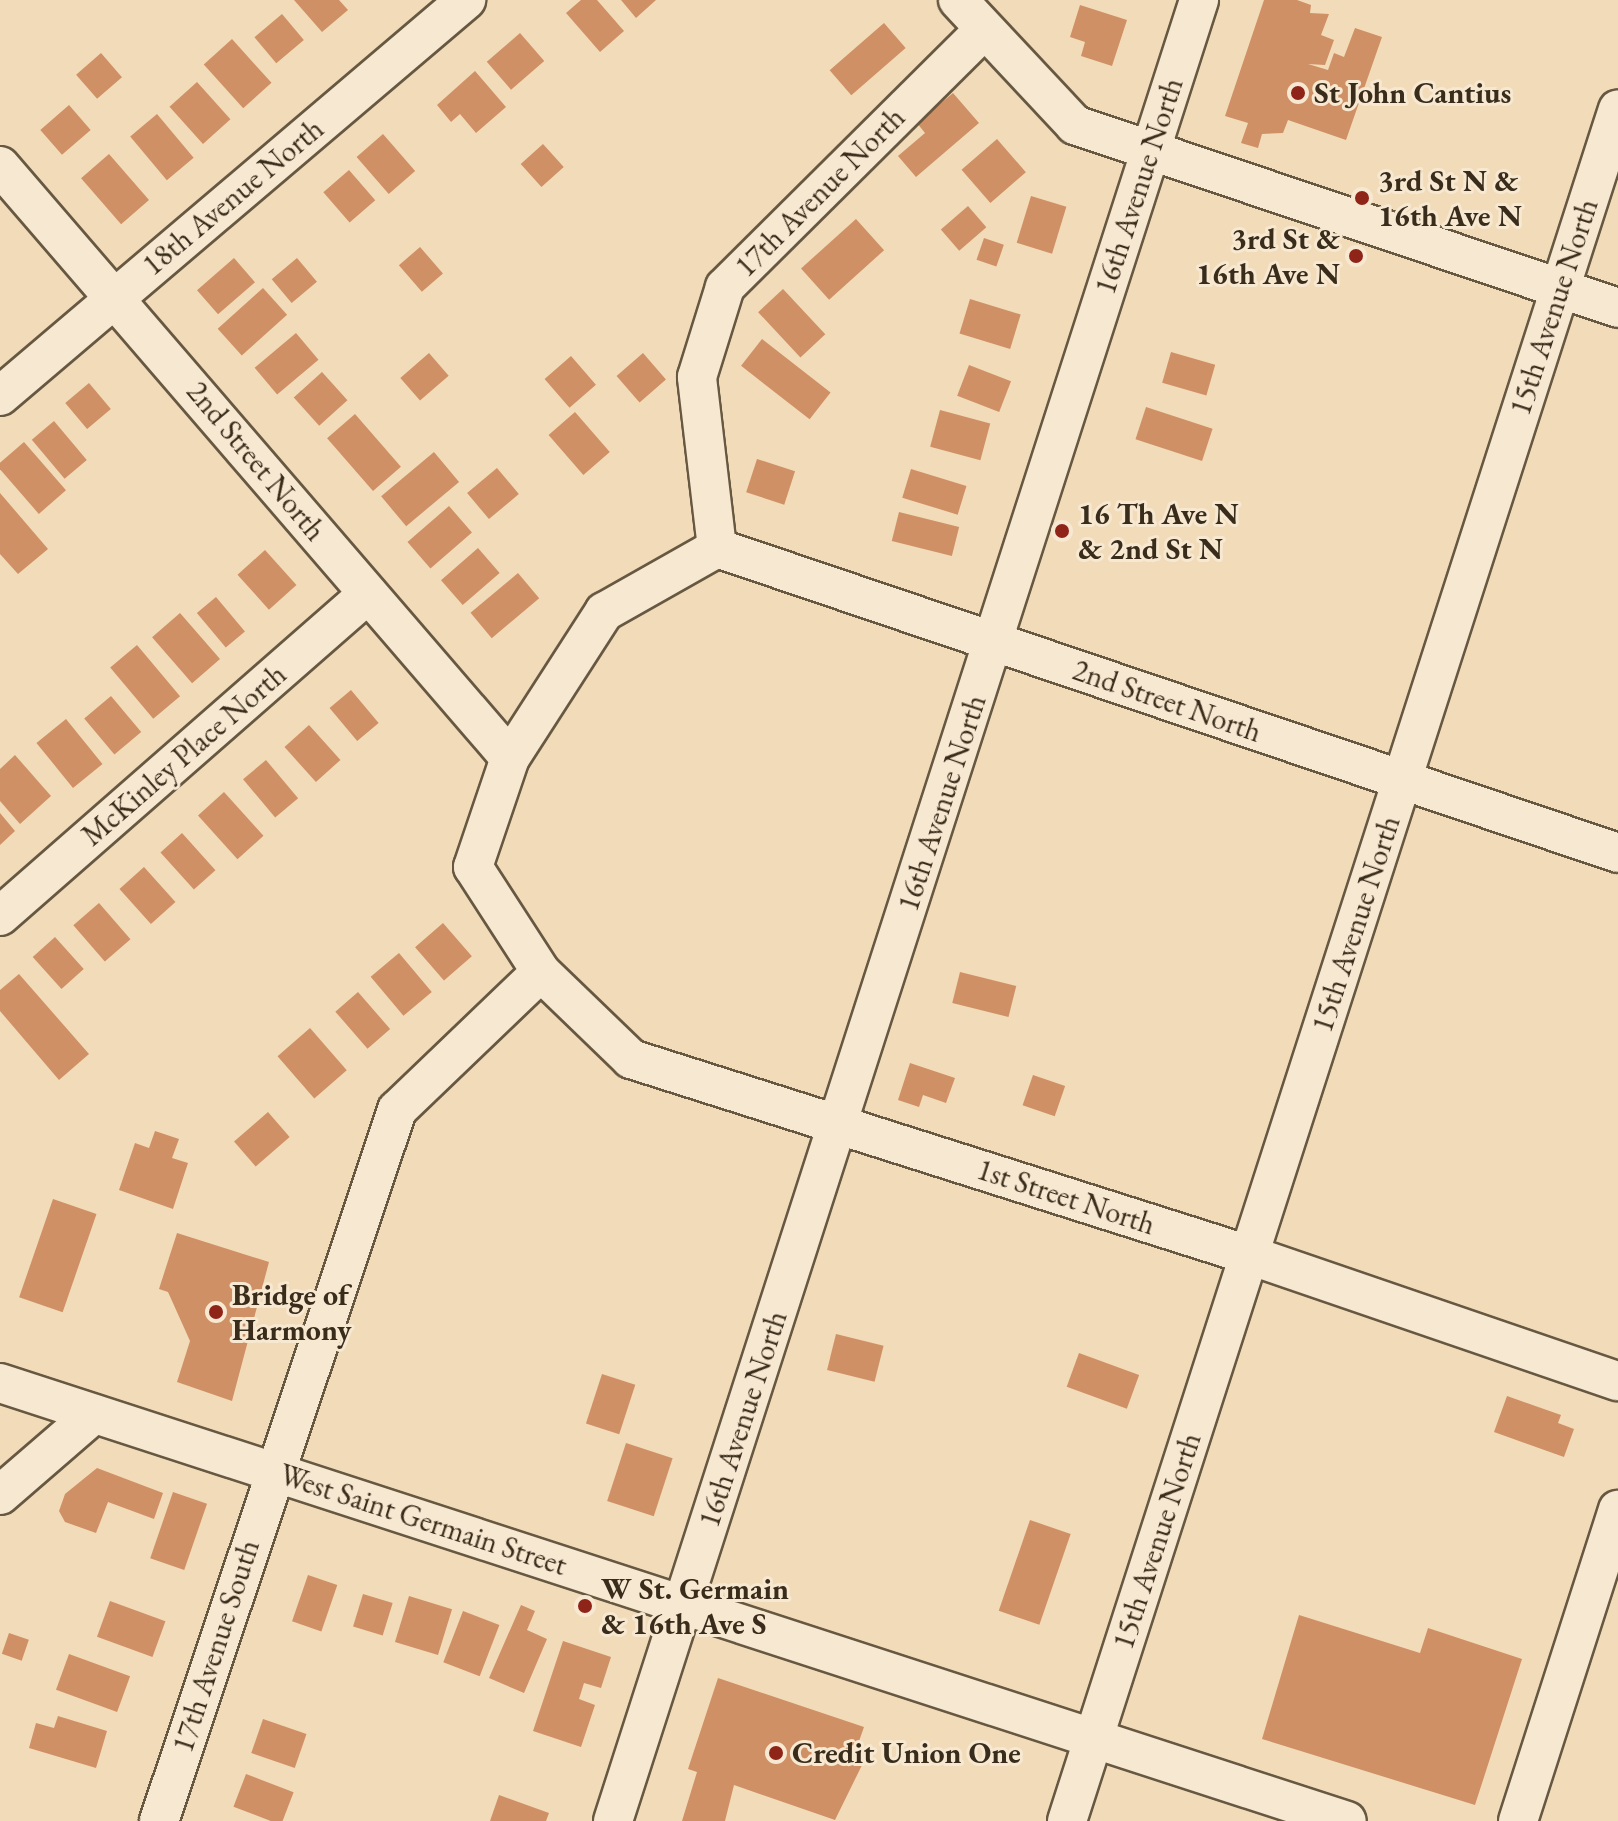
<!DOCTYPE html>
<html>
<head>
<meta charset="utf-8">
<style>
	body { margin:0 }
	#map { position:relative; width:1618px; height:1821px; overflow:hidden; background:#f2dbb9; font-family:"EB Garamond",serif }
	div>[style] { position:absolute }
	.building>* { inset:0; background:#d09065; transform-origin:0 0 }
	.roads { filter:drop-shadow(2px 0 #675842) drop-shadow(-2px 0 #675842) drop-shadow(0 2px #675842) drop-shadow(0 -2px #675842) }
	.minor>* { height:38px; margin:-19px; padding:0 19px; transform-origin:19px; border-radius:19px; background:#f7e8d2 }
	.dots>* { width:22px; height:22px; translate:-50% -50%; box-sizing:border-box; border:4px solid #f7e8d2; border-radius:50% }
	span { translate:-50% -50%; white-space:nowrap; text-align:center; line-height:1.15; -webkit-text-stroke:6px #f7e8d2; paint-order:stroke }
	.poi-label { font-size:30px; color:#392c1a; font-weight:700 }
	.left { translate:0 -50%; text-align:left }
	.right { translate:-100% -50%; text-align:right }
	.street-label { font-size:30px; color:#392c1a }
</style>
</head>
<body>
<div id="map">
	<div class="building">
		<i style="clip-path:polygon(294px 0,339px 0,348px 10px,322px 32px)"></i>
		<i style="clip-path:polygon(581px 0,597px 0,624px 31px,600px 52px,566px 13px)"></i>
		<i style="clip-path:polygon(621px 0,656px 0,636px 18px)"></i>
		<i style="clip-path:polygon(1264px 0,1297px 0,1311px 5px,1310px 13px,1329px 14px,1321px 35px,1334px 40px,1325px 65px,1308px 64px,1328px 70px,1334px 53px,1344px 57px,1355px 28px,1382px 37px,1346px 140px,1288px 120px,1283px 133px,1262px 134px,1258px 148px,1241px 143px,1248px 123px,1225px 116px)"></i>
		<i style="clip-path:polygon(1080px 5px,1127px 20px,1112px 66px,1081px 56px,1085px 42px,1070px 37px)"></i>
		<i style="left:282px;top:14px;width:34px;height:36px;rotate:50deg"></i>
		<i style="left:884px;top:23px;width:33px;height:72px;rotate:49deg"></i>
		<i style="left:520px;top:33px;width:37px;height:44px;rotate:49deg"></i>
		<i style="left:232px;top:39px;width:59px;height:38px;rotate:48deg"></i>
		<i style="left:101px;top:53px;width:32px;height:33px;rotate:49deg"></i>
		<i style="clip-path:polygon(475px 71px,506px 107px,476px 133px,460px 114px,451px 122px,437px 105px)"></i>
		<i style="left:197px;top:82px;width:50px;height:37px;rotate:48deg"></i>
		<i style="clip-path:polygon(953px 93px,979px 123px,916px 177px,898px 156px,925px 133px,917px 123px)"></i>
		<i style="left:69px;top:105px;width:33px;height:38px;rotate:49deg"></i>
		<i style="left:157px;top:114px;width:57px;height:35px;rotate:50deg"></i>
		<i style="left:383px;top:134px;width:49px;height:35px;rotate:49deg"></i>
		<i style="left:997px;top:139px;width:44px;height:47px;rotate:49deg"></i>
		<i style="left:543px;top:144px;width:31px;height:30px;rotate:48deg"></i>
		<i style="left:109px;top:154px;width:61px;height:37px;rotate:49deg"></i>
		<i style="left:349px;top:170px;width:40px;height:34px;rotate:49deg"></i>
		<i style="left:1031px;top:196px;width:37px;height:49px;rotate:17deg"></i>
		<i style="left:968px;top:206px;width:28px;height:36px;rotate:49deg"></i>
		<i style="left:856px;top:219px;width:42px;height:74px;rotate:48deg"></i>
		<i style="left:984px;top:238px;width:21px;height:23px;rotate:19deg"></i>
		<i style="left:420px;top:247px;width:35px;height:28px;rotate:49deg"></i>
		<i style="left:234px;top:258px;width:32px;height:49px;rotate:49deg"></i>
		<i style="left:297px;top:258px;width:31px;height:33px;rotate:50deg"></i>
		<i style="left:263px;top:288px;width:36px;height:61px;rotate:48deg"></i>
		<i style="left:783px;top:289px;width:62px;height:34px;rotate:47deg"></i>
		<i style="left:970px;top:299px;width:53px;height:36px;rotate:17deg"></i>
		<i style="left:296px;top:333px;width:35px;height:54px;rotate:50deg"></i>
		<i style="left:762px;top:339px;width:87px;height:34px;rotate:38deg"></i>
		<i style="left:1171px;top:352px;width:46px;height:32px;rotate:16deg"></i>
		<i style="left:429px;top:353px;width:30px;height:38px;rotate:49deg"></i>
		<i style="left:643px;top:353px;width:35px;height:35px;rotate:49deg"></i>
		<i style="left:571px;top:356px;width:38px;height:35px;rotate:49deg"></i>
		<i style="left:969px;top:365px;width:45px;height:33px;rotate:21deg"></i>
		<i style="left:322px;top:372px;width:38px;height:38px;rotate:48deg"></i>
		<i style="left:89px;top:383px;width:34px;height:31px;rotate:50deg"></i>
		<i style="left:1146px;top:407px;width:70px;height:34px;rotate:18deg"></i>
		<i style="left:940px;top:410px;width:52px;height:38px;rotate:15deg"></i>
		<i style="left:575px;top:412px;width:53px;height:35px;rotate:49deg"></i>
		<i style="left:355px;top:414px;width:70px;height:37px;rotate:49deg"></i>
		<i style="left:54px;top:421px;width:51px;height:29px;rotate:50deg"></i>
		<i style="left:24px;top:442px;width:64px;height:36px;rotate:49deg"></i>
		<i style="left:434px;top:452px;width:39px;height:69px;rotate:50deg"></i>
		<i style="left:757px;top:459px;width:40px;height:35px;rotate:18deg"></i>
		<i style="left:497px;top:468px;width:34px;height:39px;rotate:50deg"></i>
		<i style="left:911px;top:469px;width:58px;height:30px;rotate:17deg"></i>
		<i style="clip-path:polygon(0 493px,48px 549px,18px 574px,0 554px)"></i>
		<i style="left:449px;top:506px;width:35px;height:55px;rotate:49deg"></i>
		<i style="left:899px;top:512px;width:62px;height:30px;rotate:14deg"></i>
		<i style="left:478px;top:548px;width:33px;height:49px;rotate:49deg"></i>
		<i style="left:265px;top:550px;width:47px;height:37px;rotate:48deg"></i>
		<i style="left:518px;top:573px;width:33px;height:62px;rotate:50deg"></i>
		<i style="left:216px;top:597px;width:45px;height:25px;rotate:50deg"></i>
		<i style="left:180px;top:613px;width:61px;height:37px;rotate:49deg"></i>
		<i style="left:137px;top:645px;width:67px;height:35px;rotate:50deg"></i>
		<i style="left:351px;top:690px;width:43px;height:28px;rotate:50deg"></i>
		<i style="left:111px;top:696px;width:47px;height:35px;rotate:50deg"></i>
		<i style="left:66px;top:719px;width:58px;height:38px;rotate:51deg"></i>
		<i style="left:309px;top:725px;width:47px;height:33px;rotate:48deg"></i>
		<i style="clip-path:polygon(15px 755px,51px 796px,20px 824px,0 801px,0 769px)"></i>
		<i style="left:266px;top:760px;width:50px;height:30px;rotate:50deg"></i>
		<i style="left:224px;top:792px;width:59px;height:35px;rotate:48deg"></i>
		<i style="clip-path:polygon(0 813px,15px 831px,0 845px)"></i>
		<i style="left:182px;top:833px;width:50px;height:29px;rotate:48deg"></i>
		<i style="left:144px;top:867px;width:47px;height:33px;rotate:48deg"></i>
		<i style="left:99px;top:903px;width:48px;height:34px;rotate:49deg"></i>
		<i style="left:443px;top:923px;width:44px;height:37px;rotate:49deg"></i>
		<i style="left:55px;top:937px;width:43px;height:30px;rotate:48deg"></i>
		<i style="left:399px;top:953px;width:51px;height:37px;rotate:50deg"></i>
		<i style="left:960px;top:972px;width:58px;height:32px;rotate:14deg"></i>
		<i style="clip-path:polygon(19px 974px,89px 1054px,59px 1080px,0 1011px,0 990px)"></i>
		<i style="left:358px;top:992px;width:49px;height:30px;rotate:49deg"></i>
		<i style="left:310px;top:1028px;width:56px;height:43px;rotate:49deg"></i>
		<i style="clip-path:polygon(910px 1063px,955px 1078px,946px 1103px,923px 1095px,919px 1107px,898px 1100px)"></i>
		<i style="left:1033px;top:1075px;width:34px;height:32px;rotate:19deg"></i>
		<i style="left:268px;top:1112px;width:33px;height:45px;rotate:49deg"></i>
		<i style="clip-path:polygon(155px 1131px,179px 1139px,172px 1158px,188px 1163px,173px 1209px,119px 1190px,135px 1143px,149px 1148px)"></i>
		<i style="left:53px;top:1199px;width:46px;height:104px;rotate:19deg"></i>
		<i style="clip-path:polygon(177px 1233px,269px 1262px,232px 1401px,177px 1382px,190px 1341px,168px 1292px,159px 1289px)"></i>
		<i style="left:836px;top:1334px;width:49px;height:37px;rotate:14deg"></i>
		<i style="left:1079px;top:1353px;width:64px;height:36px;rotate:20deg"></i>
		<i style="left:602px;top:1374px;width:35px;height:52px;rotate:18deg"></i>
		<i style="clip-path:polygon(1507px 1396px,1561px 1415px,1558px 1423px,1574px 1429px,1564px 1457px,1494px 1432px)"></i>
		<i style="left:626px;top:1443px;width:49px;height:61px;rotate:18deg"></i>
		<i style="clip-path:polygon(97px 1468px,163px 1493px,154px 1519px,108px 1502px,96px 1533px,65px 1522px,59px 1511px,65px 1494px)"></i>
		<i style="left:173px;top:1492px;width:36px;height:70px;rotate:19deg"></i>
		<i style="left:1030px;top:1520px;width:43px;height:96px;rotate:19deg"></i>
		<i style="left:308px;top:1575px;width:31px;height:49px;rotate:19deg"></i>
		<i style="left:363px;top:1594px;width:31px;height:34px;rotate:17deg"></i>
		<i style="left:409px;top:1596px;width:45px;height:48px;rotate:17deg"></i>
		<i style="left:110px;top:1601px;width:59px;height:38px;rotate:20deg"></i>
		<i style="clip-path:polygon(521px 1605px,535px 1611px,527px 1630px,547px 1639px,524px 1693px,489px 1678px)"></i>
		<i style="left:463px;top:1611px;width:39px;height:55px;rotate:21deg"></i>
		<i style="clip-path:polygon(1299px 1615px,1420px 1653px,1428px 1628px,1522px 1659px,1475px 1805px,1262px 1739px)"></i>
		<i style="left:9px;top:1633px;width:21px;height:22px;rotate:19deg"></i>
		<i style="clip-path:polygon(563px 1641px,611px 1657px,601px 1688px,584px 1683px,579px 1699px,595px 1705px,581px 1747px,533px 1731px)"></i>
		<i style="left:69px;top:1654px;width:65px;height:38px;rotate:20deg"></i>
		<i style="clip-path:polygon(718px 1678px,864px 1727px,857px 1747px,865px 1759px,835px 1820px,734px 1785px,725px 1821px,682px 1821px,697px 1772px,688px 1769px)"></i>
		<i style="clip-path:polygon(58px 1716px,107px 1731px,96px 1768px,29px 1748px,36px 1723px,54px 1728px)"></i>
		<i style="left:263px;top:1719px;width:46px;height:36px;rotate:19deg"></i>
		<i style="left:246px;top:1774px;width:51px;height:35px;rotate:21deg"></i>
		<i style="clip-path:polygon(499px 1795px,549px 1813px,546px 1821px,490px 1821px)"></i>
	</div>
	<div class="roads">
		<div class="minor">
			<i style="left:958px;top:0;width:171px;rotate:46.9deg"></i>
			<i style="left:1075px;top:125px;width:573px;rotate:18.62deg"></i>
			<i style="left:0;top:166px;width:781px;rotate:49.26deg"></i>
			<i style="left:0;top:396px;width:612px;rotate:-40.36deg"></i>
			<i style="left:717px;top:548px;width:951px;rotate:18.7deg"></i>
			<i style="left:717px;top:548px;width:172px;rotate:-96.7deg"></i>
			<i style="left:697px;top:377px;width:94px;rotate:-72.7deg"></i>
			<i style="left:725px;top:287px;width:365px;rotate:-44.8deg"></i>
			<i style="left:0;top:916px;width:489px;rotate:-41.2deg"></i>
			<i style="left:541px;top:972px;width:125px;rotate:44deg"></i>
			<i style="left:631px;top:1059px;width:648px;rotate:17.6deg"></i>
			<i style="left:1249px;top:1255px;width:390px;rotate:18.9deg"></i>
			<i style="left:0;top:1383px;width:1416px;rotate:18.01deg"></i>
			<i style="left:0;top:1495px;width:124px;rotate:-40.8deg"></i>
			<i style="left:159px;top:1821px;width:750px;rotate:-71.49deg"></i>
			<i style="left:397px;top:1110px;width:199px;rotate:-43.8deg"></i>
			<i style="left:541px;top:972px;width:125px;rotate:-122.9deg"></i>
			<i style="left:473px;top:867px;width:115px;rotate:-71.3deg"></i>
			<i style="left:510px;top:758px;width:174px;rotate:-57.2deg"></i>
			<i style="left:604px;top:612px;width:130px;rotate:-29.5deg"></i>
			<i style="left:613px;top:1821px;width:1913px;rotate:-72.16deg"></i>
			<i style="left:1067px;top:1821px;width:1798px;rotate:-72.16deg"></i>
			<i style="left:1518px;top:1821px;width:327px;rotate:-72.2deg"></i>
		</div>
	</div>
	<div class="dots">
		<i style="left:1298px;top:93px;background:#8f2418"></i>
		<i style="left:1362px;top:198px;background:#8f2418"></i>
		<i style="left:1356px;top:256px;background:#8f2418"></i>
		<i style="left:1062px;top:531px;background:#8f2418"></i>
		<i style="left:216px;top:1312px;background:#8f2418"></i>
		<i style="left:585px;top:1606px;background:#8f2418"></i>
		<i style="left:776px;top:1753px;background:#8f2418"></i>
	</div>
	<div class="poi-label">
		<span class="left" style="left:1314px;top:93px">St John Cantius</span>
		<span class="left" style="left:1378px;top:198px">3rd St N &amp;<br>16th Ave N</span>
		<span class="right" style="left:1340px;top:256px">3rd St &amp;<br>16th Ave N</span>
		<span class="left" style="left:1078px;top:531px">16 Th Ave N<br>&amp; 2nd St N</span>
		<span class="left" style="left:232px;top:1312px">Bridge of<br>Harmony</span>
		<span class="left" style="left:601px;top:1606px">W St. Germain<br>&amp; 16th Ave S</span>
		<span class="left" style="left:792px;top:1753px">Credit Union One</span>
	</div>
	<div class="street-label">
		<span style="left:1139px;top:186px;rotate:-72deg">16th Avenue North</span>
		<span style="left:820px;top:192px;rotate:-45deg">17th Avenue North</span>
		<span style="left:233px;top:197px;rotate:-40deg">18th Avenue North</span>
		<span style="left:1554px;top:307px;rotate:-72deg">15th Avenue North</span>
		<span style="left:256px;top:461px;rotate:50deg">2nd Street North</span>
		<span style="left:1167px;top:701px;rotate:19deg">2nd Street North</span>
		<span style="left:184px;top:755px;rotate:-41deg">McKinley Place North</span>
		<span style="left:942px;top:803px;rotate:-72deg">16th Avenue North</span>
		<span style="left:1356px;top:924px;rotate:-72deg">15th Avenue North</span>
		<span style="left:1066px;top:1197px;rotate:18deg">1st Street North</span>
		<span style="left:743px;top:1419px;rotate:-72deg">16th Avenue North</span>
		<span style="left:423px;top:1520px;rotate:18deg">West Saint Germain Street</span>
		<span style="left:1157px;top:1541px;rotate:-72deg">15th Avenue North</span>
		<span style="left:216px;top:1646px;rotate:-72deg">17th Avenue South</span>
	</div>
</div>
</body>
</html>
